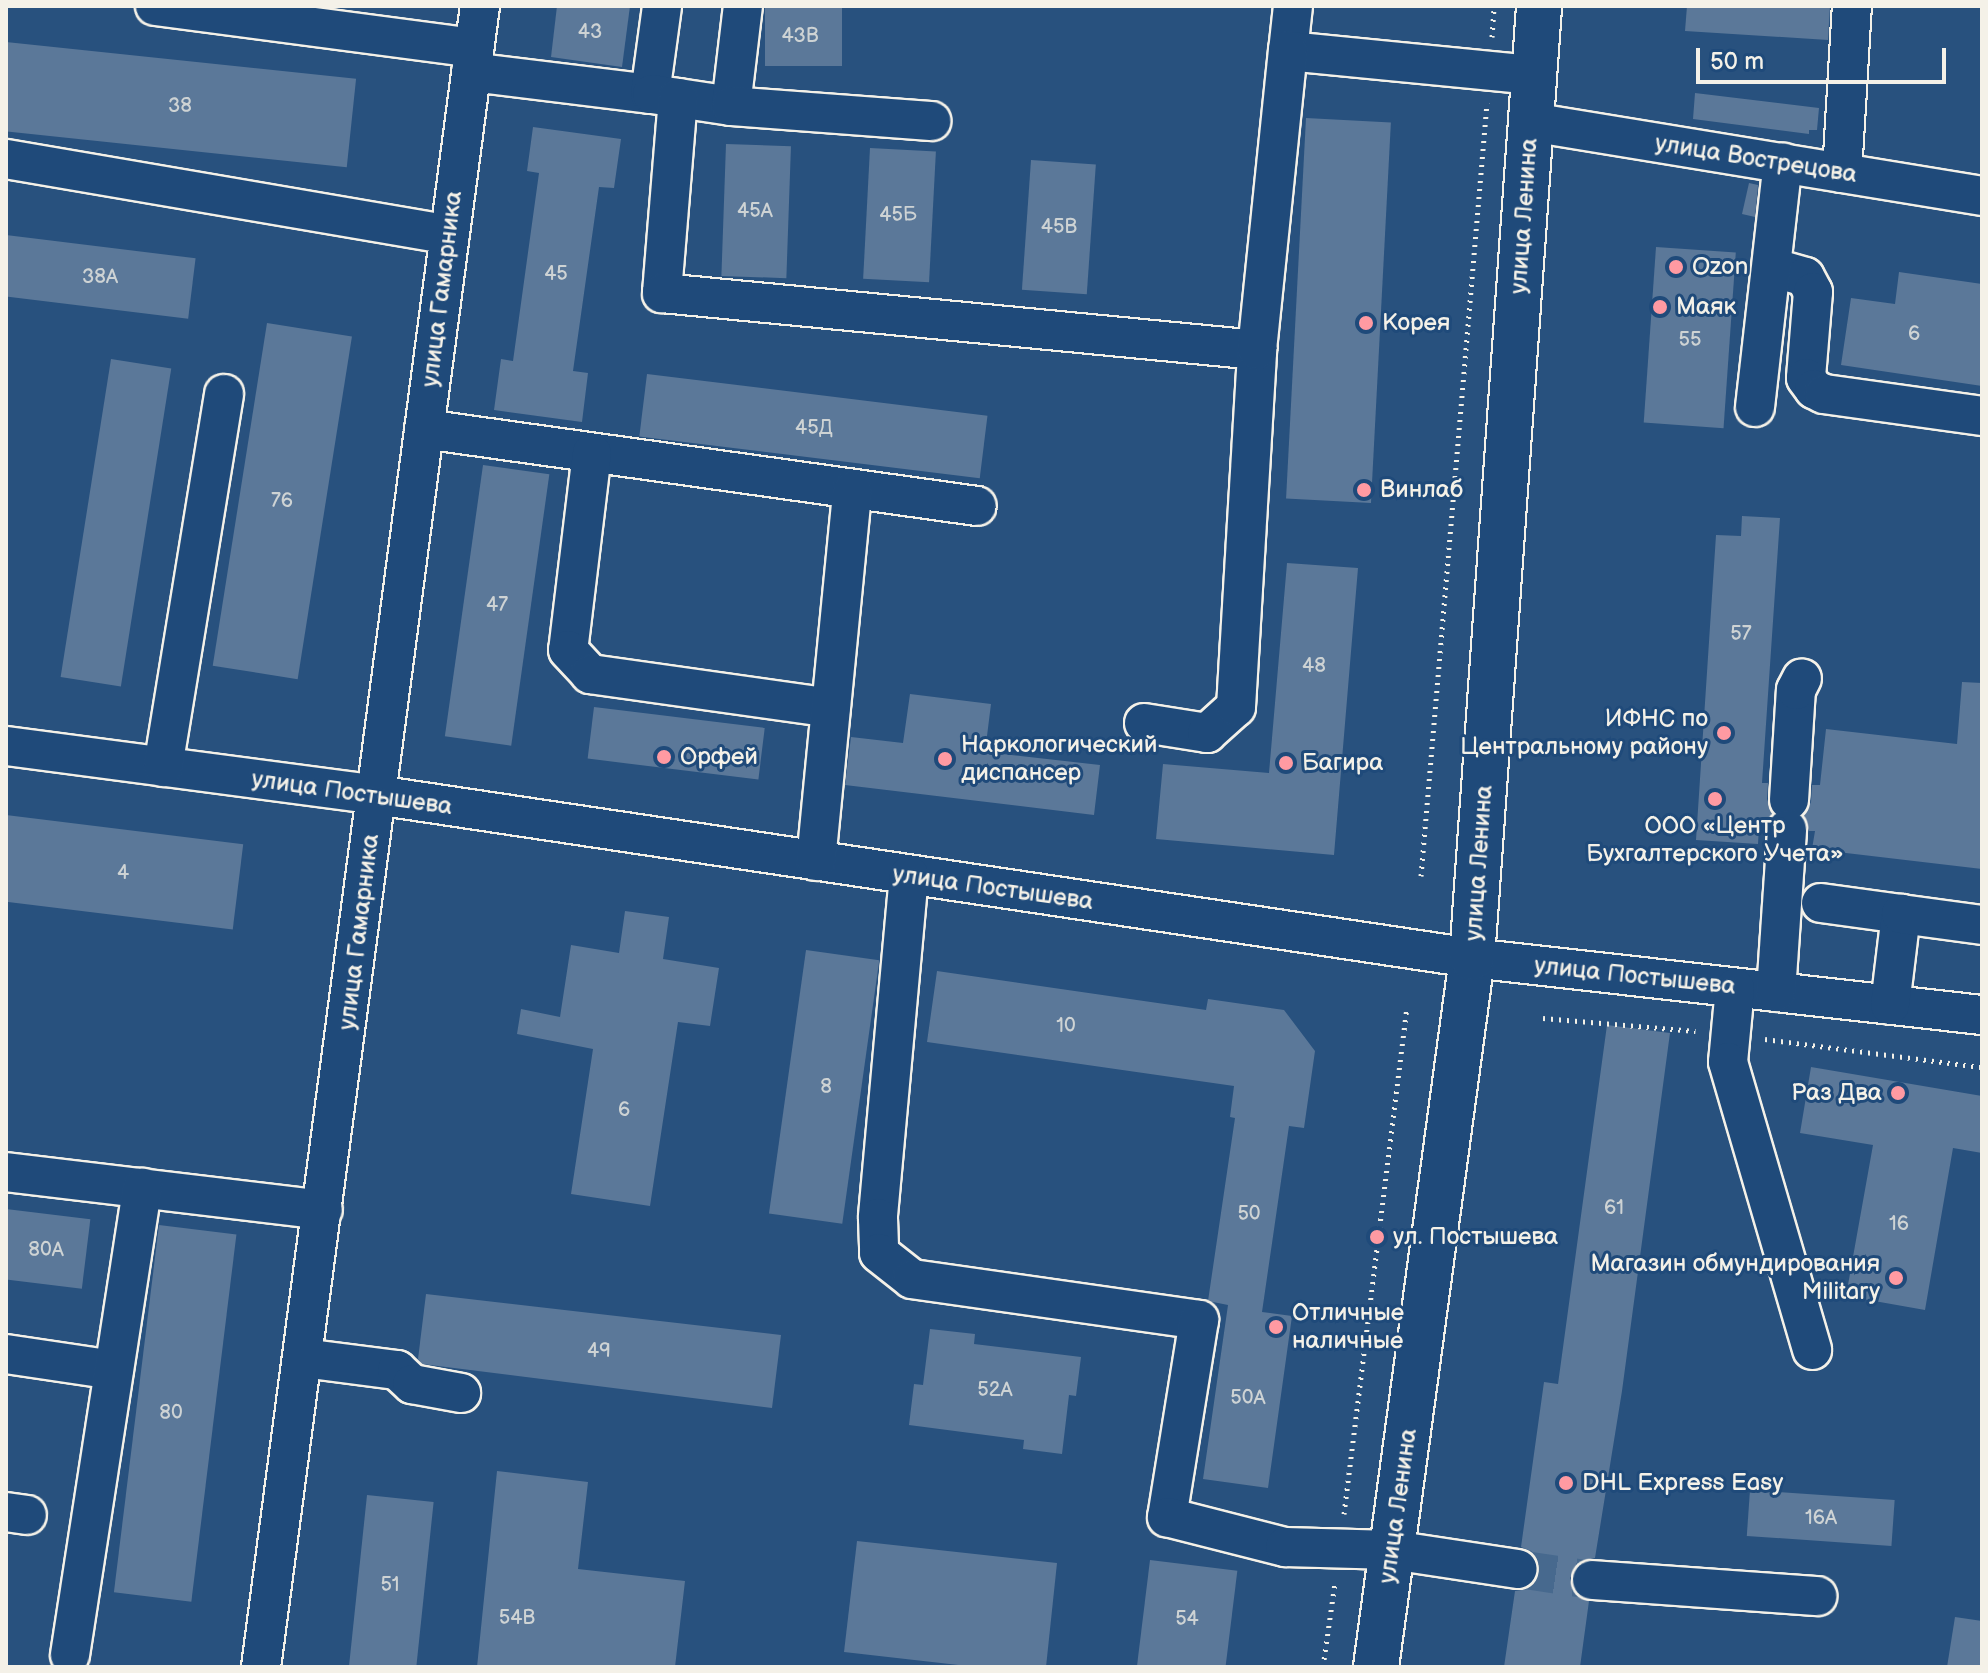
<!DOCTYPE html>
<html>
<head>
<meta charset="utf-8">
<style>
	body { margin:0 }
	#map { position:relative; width:1988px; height:1673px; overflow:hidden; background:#28517e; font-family:"Balsamiq Sans",sans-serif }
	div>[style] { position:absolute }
	.building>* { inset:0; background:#5b7899; transform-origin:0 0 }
	.minor-tunnel>* { height:38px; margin-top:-19px; transform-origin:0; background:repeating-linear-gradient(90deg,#47698e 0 38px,transparent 0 57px) }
	.path>* { height:5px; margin-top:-2.5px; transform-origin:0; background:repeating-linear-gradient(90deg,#f4f1e8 0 2px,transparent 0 8px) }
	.roads { filter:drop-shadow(2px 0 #f4f1e8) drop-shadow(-2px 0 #f4f1e8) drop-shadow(0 2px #f4f1e8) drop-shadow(0 -2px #f4f1e8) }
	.minor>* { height:38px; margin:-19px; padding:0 19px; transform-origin:19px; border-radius:19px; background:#1f4a7a }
	.major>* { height:44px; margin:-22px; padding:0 22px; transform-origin:22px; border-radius:22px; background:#1f4a7a }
	.dots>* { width:22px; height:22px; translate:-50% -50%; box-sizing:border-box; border:4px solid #1f4a7a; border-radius:50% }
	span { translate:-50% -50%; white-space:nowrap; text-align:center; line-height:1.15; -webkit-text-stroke:6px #1f4a7a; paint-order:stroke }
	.number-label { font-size:20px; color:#ced3d4 }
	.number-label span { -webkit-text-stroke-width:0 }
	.street-label { font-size:24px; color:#f4f1e8 }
	.poi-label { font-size:24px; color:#f4f1e8 }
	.left { translate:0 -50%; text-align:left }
	.right { translate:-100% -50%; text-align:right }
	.frame { position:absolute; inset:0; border:8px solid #f4f1e8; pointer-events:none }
	.scale { position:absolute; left:1696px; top:48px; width:250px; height:36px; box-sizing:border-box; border:4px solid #f4f1e8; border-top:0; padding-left:10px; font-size:24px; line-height:28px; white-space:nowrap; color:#f4f1e8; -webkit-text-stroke:6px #1f4a7a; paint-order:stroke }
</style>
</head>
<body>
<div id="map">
	<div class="building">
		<i style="clip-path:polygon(557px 6px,630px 6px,622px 67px,551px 57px)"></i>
		<i style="left:765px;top:6px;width:77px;height:60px"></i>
		<i style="clip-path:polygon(1687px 6px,1830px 6px,1828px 40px,1685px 31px)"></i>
		<i style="left:6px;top:42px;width:352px;height:89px;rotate:6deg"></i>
		<i style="clip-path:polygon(1695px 93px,1819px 108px,1817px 130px,1809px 130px,1809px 134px,1693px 119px)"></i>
		<i style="left:1306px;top:118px;width:85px;height:381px;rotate:3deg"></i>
		<i style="clip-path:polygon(533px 127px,621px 139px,614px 188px,599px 187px,573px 371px,588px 373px,582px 422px,494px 410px,501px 359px,513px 361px,539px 173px,527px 171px)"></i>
		<i style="left:726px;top:144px;width:65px;height:132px;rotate:2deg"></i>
		<i style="left:870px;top:148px;width:66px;height:131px;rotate:3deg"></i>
		<i style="left:1031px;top:160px;width:65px;height:130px;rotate:4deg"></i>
		<i style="clip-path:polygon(1749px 183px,1758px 185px,1755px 217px,1742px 214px)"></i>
		<i style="left:6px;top:235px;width:191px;height:61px;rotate:7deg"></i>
		<i style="left:1656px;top:247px;width:80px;height:176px;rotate:4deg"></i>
		<i style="clip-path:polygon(1899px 272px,1982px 284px,1982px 386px,1841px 365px,1851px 298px,1895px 304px)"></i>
		<i style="left:267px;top:323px;width:86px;height:347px;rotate:9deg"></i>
		<i style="left:111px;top:359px;width:61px;height:322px;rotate:9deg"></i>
		<i style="left:647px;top:374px;width:343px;height:63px;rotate:7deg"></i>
		<i style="left:483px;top:465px;width:67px;height:274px;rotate:8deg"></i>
		<i style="clip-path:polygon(1742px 516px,1780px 518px,1762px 783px,1768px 783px,1767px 799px,1772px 813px,1765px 828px,1759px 827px,1758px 844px,1696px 840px,1716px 535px,1741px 536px)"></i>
		<i style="clip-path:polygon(1287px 563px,1358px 568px,1334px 855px,1156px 839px,1163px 764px,1269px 773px)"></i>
		<i style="clip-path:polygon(1962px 682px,1982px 683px,1982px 869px,1812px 849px,1815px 831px,1809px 831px,1804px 816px,1811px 802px,1812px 785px,1820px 785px,1826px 729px,1957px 744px)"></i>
		<i style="clip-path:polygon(910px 694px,991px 704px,985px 752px,1100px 765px,1094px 815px,845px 785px,851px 737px,903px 743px)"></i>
		<i style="left:594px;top:707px;width:172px;height:52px;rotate:7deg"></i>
		<i style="left:6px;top:815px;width:239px;height:86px;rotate:7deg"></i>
		<i style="clip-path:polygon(625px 911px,669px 917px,663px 959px,719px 968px,710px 1026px,678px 1022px,650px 1206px,571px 1194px,593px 1049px,517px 1034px,521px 1009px,560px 1017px,571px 945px,619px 953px)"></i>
		<i style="left:806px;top:950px;width:74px;height:266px;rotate:8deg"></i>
		<i style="clip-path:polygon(937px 971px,1206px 1010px,1208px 999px,1284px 1010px,1315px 1051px,1304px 1128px,1289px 1126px,1262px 1312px,1292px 1316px,1268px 1488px,1203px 1479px,1228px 1305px,1208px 1301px,1235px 1118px,1230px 1117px,1234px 1086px,927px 1042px)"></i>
		<i style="clip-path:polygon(1607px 1025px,1670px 1033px,1622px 1391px,1595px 1558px,1582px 1561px,1570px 1578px,1573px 1590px,1589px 1601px,1580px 1667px,1504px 1667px,1515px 1591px,1527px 1589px,1540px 1573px,1538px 1560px,1531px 1551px,1521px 1547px,1544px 1382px,1558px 1384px)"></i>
		<i style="clip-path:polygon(1811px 1067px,1982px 1096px,1982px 1153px,1953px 1148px,1925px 1310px,1846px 1296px,1873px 1145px,1800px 1133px)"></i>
		<i style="left:6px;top:1209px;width:85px;height:70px;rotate:7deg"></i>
		<i style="left:159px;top:1225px;width:78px;height:370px;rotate:7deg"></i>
		<i style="clip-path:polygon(426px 1294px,781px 1335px,772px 1408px,422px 1364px,418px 1359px)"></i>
		<i style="clip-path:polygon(930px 1329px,975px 1334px,974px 1344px,1081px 1357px,1076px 1396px,1069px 1395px,1062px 1454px,1023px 1449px,1024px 1440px,909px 1425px,914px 1384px,923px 1385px)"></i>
		<i style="clip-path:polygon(497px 1471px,588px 1482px,578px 1569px,685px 1581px,675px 1667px,477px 1667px)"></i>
		<i style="left:1750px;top:1490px;width:145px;height:46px;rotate:4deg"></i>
		<i style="left:367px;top:1495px;width:67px;height:173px;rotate:6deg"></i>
		<i style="clip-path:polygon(857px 1541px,1057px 1563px,1046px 1667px,976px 1667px,844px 1652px)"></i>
		<i style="left:1150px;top:1560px;width:88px;height:108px;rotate:7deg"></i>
		<i style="clip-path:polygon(1955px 1617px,1982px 1621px,1982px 1667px,1947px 1667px)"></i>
	</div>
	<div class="minor-tunnel">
		<i style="left:1518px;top:1569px;width:75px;rotate:8.5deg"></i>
	</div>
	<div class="path">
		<i style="left:1492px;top:37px;width:31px;rotate:-86deg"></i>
		<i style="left:1421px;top:876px;width:776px;rotate:-85.12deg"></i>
		<i style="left:1543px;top:1018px;width:153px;rotate:4.9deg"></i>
		<i style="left:1765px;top:1039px;width:219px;rotate:7.4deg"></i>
		<i style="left:1344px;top:1514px;width:511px;rotate:-82.92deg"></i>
		<i style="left:1323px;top:1667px;width:85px;rotate:-81.9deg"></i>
	</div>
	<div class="roads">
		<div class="minor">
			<i style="left:155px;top:6px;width:322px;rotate:7.5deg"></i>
			<i style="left:1293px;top:6px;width:45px;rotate:96.3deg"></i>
			<i style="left:1288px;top:51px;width:247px;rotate:5.6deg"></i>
			<i style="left:471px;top:72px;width:180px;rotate:7deg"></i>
			<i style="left:650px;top:94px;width:89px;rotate:-82.2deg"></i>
			<i style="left:652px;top:94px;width:80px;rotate:8.6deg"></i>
			<i style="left:731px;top:106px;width:101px;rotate:-83.2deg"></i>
			<i style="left:678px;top:98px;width:196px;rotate:94.7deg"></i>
			<i style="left:662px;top:293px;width:598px;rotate:5.47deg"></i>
			<i style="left:731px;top:106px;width:201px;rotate:4.3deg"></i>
			<i style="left:1531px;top:122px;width:457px;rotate:9.3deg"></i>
			<i style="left:6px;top:159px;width:450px;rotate:9.7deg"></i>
			<i style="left:1842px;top:173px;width:167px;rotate:-86.6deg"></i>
			<i style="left:1774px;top:268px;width:32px;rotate:16deg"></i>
			<i style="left:1805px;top:277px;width:17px;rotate:62deg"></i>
			<i style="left:1813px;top:292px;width:86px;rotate:94.7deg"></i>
			<i style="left:1806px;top:378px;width:14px;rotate:54deg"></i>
			<i style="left:1814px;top:389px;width:11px;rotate:27deg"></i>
			<i style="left:1824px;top:394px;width:160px;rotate:7.9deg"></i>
			<i style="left:1755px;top:407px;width:246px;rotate:-83.5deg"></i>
			<i style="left:424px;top:429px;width:558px;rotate:7.93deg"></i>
			<i style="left:592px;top:453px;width:198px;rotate:96.9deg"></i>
			<i style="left:568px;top:650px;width:33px;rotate:47deg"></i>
			<i style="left:590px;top:674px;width:243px;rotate:8deg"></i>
			<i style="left:1144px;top:723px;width:64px;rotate:9deg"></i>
			<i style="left:1207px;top:733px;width:39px;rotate:-42deg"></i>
			<i style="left:1236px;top:707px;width:358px;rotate:-86.6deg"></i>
			<i style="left:1257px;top:350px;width:301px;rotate:-84.1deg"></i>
			<i style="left:6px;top:746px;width:373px;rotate:7.5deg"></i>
			<i style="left:376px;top:795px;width:1108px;rotate:8.46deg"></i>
			<i style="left:1472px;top:958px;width:513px;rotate:6.38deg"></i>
			<i style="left:163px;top:767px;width:378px;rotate:-80.7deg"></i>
			<i style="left:1789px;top:800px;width:110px;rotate:-86.4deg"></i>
			<i style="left:1796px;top:690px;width:13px;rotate:-63deg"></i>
			<i style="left:816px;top:861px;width:372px;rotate:-84.4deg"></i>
			<i style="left:909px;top:875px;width:344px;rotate:95.2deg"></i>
			<i style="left:878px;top:1218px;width:35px;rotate:88deg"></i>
			<i style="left:879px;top:1253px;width:42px;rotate:38.2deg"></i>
			<i style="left:912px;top:1279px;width:290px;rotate:8.1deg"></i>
			<i style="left:1199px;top:1320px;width:200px;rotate:99.2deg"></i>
			<i style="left:1167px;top:1517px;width:122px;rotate:14.3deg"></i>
			<i style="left:1285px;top:1547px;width:107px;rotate:1.6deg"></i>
			<i style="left:1392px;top:1550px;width:127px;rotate:8.6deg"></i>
			<i style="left:1821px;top:903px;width:81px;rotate:7.8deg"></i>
			<i style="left:1735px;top:988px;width:74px;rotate:95.4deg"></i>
			<i style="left:1728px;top:1062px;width:300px;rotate:73.7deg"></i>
			<i style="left:1776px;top:992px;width:163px;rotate:-86.1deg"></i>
			<i style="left:1890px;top:1005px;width:92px;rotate:-83.1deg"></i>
			<i style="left:1901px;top:914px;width:82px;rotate:7.7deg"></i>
			<i style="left:6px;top:1172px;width:319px;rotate:6.8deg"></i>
			<i style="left:6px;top:1354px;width:109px;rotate:8.4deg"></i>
			<i style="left:303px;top:1358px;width:95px;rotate:7.3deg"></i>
			<i style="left:397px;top:1370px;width:21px;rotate:43deg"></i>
			<i style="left:412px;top:1384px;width:50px;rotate:10.4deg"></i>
			<i style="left:6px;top:1512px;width:21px;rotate:8deg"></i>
			<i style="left:1592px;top:1580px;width:226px;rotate:4.1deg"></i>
			<i style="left:70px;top:1655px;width:473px;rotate:-81.2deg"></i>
			<i style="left:261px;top:1667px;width:1675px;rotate:-82.49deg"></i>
		</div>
		<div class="major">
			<i style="left:1376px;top:1667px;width:715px;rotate:-82.29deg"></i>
			<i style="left:1472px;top:958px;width:954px;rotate:-85.97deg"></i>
		</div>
	</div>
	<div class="dots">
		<i style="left:1676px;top:267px;background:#ff9aa2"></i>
		<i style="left:1660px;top:307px;background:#ff9aa2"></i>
		<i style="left:1366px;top:323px;background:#ff9aa2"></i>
		<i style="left:1364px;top:490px;background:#ff9aa2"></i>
		<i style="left:1724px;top:733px;background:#ff9aa2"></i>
		<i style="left:664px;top:757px;background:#ff9aa2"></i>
		<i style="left:945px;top:759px;background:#ff9aa2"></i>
		<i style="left:1286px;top:763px;background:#ff9aa2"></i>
		<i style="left:1715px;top:799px;background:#ff9aa2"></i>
		<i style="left:1898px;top:1093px;background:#ff9aa2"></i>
		<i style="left:1377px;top:1237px;background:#ff9aa2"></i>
		<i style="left:1896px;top:1278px;background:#ff9aa2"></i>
		<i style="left:1276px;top:1327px;background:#ff9aa2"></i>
		<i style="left:1566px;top:1483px;background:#ff9aa2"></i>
	</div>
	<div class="number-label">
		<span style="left:590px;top:32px">43</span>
		<span style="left:800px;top:36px">43В</span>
		<span style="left:180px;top:106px">38</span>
		<span style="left:755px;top:211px">45А</span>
		<span style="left:898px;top:215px">45Б</span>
		<span style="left:1059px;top:227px">45В</span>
		<span style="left:556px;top:274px">45</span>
		<span style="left:100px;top:277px">38А</span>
		<span style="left:1914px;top:334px">6</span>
		<span style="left:1690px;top:340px">55</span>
		<span style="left:814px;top:428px">45Д</span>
		<span style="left:282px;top:501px">76</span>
		<span style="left:497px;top:605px">47</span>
		<span style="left:1741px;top:634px">57</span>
		<span style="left:1314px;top:666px">48</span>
		<span style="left:123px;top:873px">4</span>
		<span style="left:1066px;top:1026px">10</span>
		<span style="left:826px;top:1087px">8</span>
		<span style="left:624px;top:1110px">6</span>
		<span style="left:1614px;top:1208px">61</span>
		<span style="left:1249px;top:1214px">50</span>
		<span style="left:1899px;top:1224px">16</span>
		<span style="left:46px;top:1250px">80А</span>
		<span style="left:599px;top:1351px">49</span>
		<span style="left:995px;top:1390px">52А</span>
		<span style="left:1248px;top:1398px">50А</span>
		<span style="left:171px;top:1413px">80</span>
		<span style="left:1821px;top:1518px">16А</span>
		<span style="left:390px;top:1585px">51</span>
		<span style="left:517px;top:1618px">54В</span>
		<span style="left:1187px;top:1619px">54</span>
	</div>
	<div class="street-label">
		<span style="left:1756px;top:159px;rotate:9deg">улица Вострецова</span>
		<span style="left:1524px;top:216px;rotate:-86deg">улица Ленина</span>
		<span style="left:442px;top:289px;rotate:-83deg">улица Гамарника</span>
		<span style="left:352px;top:793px;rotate:8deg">улица Постышева</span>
		<span style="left:1479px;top:863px;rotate:-86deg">улица Ленина</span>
		<span style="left:993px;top:888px;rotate:8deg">улица Постышева</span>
		<span style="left:359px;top:932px;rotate:-83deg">улица Гамарника</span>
		<span style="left:1635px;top:976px;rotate:6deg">улица Постышева</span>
		<span style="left:1398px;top:1506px;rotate:-82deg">улица Ленина</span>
	</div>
	<div class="poi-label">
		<span class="left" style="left:1692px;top:267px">Ozon</span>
		<span class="left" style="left:1676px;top:307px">Маяк</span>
		<span class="left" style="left:1382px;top:323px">Корея</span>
		<span class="left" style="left:1380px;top:490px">Винлаб</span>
		<span class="right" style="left:1708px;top:733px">ИФНС по<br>Центральному району</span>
		<span class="left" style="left:961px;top:759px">Наркологический<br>диспансер</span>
		<span class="left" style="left:680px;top:757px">Орфей</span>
		<span class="left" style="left:1302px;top:763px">Багира</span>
		<span style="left:1715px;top:840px">ООО «Центр<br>Бухгалтерского Учета»</span>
		<span class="right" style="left:1882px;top:1093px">Раз Два</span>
		<span class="left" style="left:1393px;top:1237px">ул. Постышева</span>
		<span class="right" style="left:1880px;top:1278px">Магазин обмундирования<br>Military</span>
		<span class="left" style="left:1292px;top:1327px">Отличные<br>наличные</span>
		<span class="left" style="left:1582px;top:1483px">DHL Express Easy</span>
	</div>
	<div class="frame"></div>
	<div class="scale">50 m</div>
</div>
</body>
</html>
